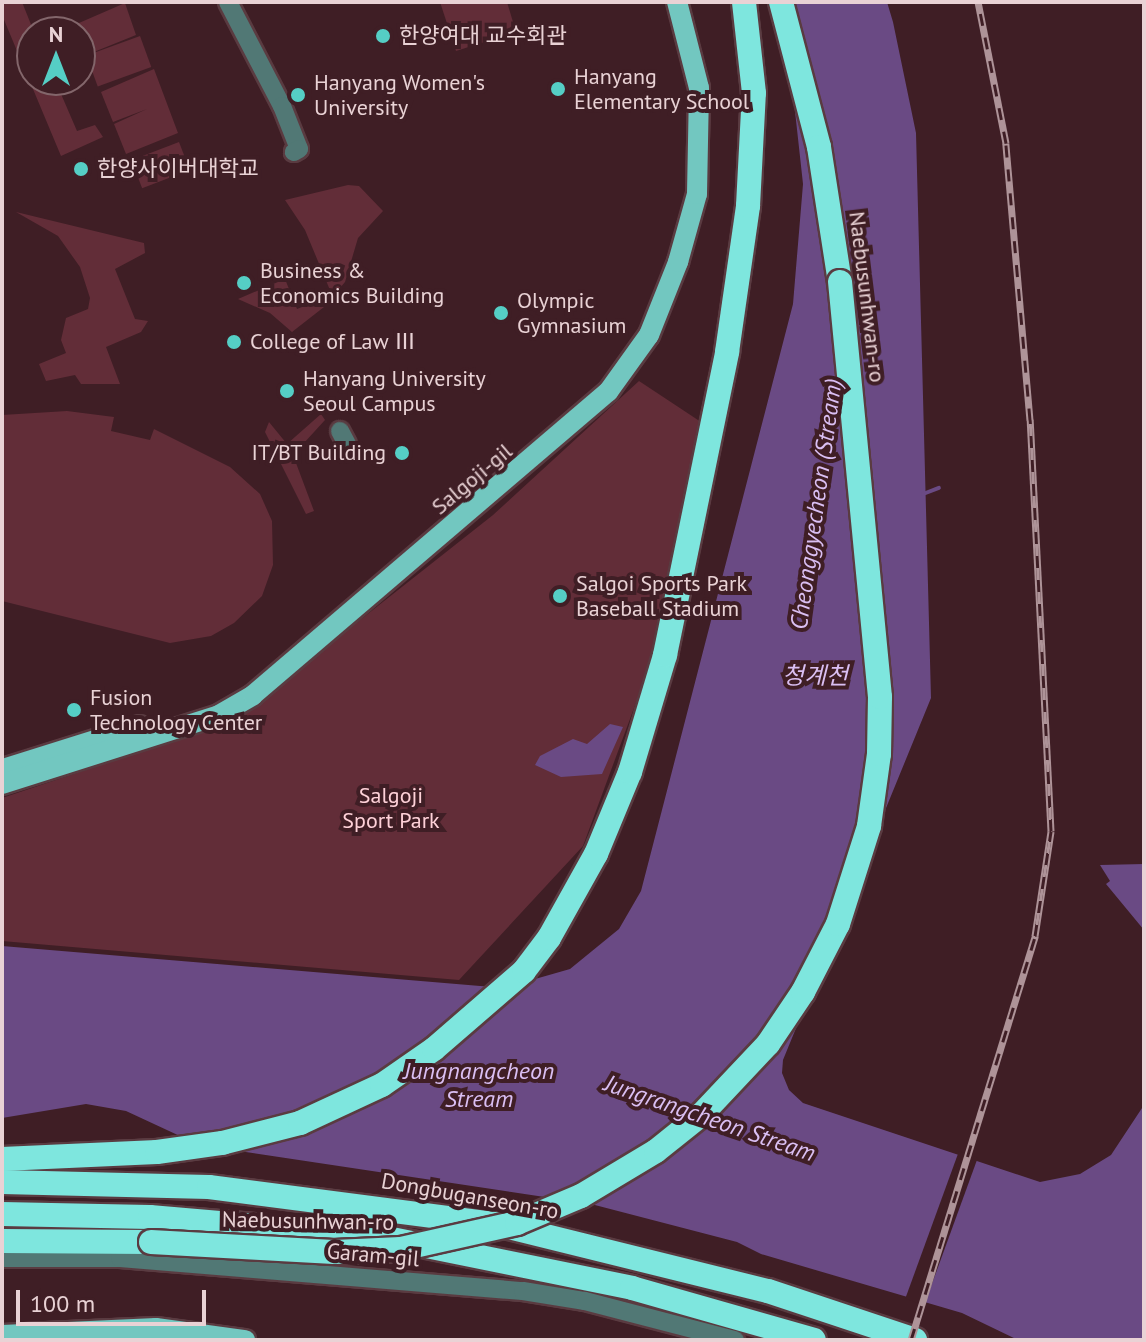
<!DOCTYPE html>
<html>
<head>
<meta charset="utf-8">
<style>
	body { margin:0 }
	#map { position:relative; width:1146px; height:1342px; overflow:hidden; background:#3f1e25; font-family:"PT Sans","Noto Sans KR",sans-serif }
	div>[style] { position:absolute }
	.green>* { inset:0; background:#622d38; transform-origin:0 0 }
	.water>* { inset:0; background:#6a4a84 }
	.pier>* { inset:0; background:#3f1e25; transform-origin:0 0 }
	.stream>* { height:4px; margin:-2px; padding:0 2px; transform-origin:2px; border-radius:2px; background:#6a4a84 }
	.roads { filter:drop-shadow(2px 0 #5a3b41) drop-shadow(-2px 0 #5a3b41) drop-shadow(0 2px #5a3b41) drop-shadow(0 -2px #5a3b41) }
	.minor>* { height:18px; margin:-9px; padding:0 9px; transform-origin:9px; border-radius:9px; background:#517875 }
	.major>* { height:20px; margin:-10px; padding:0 10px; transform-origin:10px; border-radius:10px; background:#72c7c0 }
	.highway>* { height:24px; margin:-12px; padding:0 12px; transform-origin:12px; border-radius:12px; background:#7ee6de }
	.rail>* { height:7px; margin-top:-3.5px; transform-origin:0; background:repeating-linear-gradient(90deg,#3f1e25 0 12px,#ae9398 0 24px); box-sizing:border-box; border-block:2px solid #ae9398 }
	.bridges { filter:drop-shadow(2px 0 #5a3b41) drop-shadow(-2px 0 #5a3b41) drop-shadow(0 2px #5a3b41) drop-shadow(0 -2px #5a3b41) }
	.highway-bridge>* { height:24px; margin:-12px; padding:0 12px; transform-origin:12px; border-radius:12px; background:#7ee6de }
	.dots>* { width:22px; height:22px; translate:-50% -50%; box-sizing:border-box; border:4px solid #3f1e25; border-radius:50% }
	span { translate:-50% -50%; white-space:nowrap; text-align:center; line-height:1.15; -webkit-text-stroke:8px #3f1e25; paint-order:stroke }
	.poi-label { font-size:22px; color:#e9d2d5 }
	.left { translate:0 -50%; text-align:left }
	.right { translate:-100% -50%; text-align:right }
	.street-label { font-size:22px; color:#e9d2d5 }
	.park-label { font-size:22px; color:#fed1d8 }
	.water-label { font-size:24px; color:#dabff3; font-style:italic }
	.frame { position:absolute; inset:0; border:4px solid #e9d2d5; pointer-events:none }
	.north { position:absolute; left:16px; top:16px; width:80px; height:80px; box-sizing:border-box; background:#3f1e25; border:2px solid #83666b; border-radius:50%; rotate:0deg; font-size:22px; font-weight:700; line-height:32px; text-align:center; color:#e9d2d5 }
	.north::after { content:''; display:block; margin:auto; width:28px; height:36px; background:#55cec5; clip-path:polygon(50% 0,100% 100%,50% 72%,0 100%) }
	.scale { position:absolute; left:16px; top:1290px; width:190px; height:36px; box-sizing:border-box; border:4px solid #e9d2d5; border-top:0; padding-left:10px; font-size:24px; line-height:28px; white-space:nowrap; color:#e9d2d5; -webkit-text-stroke:6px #3f1e25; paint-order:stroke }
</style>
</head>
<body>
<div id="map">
	<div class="green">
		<i style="clip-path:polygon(2px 2px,22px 2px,34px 32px,32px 80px,55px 80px,77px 131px,95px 125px,103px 137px,61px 156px,2px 15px)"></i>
		<i style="clip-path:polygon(440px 2px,507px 2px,516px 32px,456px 51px)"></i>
		<i style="clip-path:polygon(125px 3px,136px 35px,84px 56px,80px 32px,72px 26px)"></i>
		<i style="left:140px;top:36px;width:33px;height:57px;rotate:70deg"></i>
		<i style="clip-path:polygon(154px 69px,178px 133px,126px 154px,114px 124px,147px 109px,113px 122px,101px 92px)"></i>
		<i style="left:179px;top:142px;width:30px;height:51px;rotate:69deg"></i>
		<i style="clip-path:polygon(348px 185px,359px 186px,383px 211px,358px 238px,345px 282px,324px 307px,292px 332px,270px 313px,238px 299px,285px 279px,297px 309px,332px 295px,305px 230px,285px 200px)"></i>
		<i style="clip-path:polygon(16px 212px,144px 243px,145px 253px,115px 269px,135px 319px,148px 321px,141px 332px,106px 347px,120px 384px,81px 384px,75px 375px,46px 381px,39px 364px,66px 353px,61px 340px,66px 318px,88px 309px,90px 298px,80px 267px,58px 236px)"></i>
		<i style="clip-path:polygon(639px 381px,701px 422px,657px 646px,583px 846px,459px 980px,2px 941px,2px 798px,232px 721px,493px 515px)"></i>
		<i style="clip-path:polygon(67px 411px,114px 417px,111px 431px,150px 440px,154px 429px,230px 467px,260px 494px,272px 521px,273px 565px,262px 596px,234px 623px,211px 636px,170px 643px,2px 601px,2px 415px)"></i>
		<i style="clip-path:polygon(321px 414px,325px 420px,293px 455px,314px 511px,306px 514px,265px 432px,269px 422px,287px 444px)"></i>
	</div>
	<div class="water">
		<i style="clip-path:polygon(783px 2px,887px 2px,893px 22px,916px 133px,931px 698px,783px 1060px,782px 1073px,789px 1090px,803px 1103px,1040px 1182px,1080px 1174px,1111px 1155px,1144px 1105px,1144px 1340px,1018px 1340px,962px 1313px,761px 1254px,737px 1242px,591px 1204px,239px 1151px,182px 1137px,126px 1111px,86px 1104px,2px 1118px,2px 946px,504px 988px,570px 969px,619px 929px,641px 891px,793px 304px,803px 184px)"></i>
		<i style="clip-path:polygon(610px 724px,623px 727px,602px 774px,561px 777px,535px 765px,540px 756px,573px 739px,587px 744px)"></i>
		<i style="clip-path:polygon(1144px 864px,1144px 930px,1106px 884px,1110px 881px,1100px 865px)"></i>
	</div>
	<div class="pier">
		<i style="left:959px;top:1151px;width:20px;height:157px;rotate:20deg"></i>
	</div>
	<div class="stream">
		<i style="left:923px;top:494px;width:17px;rotate:-21deg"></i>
	</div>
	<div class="roads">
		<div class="minor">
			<i style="left:228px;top:2px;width:117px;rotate:62.6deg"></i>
			<i style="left:282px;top:106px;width:46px;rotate:68.4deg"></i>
			<i style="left:299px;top:149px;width:6px;rotate:149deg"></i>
			<i style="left:340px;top:431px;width:15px;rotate:62deg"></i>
			<i style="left:2px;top:1258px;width:118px"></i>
			<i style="left:120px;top:1258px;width:404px;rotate:4.7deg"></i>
			<i style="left:523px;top:1291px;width:63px;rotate:9.2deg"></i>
			<i style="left:585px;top:1301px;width:155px;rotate:14.6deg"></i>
		</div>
		<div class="major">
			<i style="left:6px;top:768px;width:140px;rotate:-17.4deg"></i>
			<i style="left:2px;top:784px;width:228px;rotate:-17.6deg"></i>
			<i style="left:219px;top:715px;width:39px;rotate:-30deg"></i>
			<i style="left:253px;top:695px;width:467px;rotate:-40.5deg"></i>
			<i style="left:608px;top:392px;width:70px;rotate:-54.3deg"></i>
			<i style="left:649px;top:335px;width:79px;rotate:-68.3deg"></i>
			<i style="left:678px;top:262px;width:71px;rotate:-74.4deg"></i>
			<i style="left:697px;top:194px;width:106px;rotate:-88.9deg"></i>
			<i style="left:699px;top:88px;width:89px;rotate:-104.3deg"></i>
			<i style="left:2px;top:1335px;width:154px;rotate:-2.6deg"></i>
			<i style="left:156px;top:1328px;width:90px;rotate:7.7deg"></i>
		</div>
		<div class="highway">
			<i style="left:781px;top:2px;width:150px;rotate:75.3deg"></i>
			<i style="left:819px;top:147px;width:137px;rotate:81.2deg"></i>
			<i style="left:2px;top:1159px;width:155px;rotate:-2.6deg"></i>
			<i style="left:157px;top:1152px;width:66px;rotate:-7.9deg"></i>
			<i style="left:222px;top:1143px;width:81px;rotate:-14.4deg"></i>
			<i style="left:300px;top:1123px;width:90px;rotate:-24.9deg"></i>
			<i style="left:382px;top:1085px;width:63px;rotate:-34.7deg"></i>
			<i style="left:434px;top:1049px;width:119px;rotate:-40.9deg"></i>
			<i style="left:524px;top:971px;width:41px;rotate:-52.9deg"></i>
			<i style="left:549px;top:938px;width:96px;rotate:-60.8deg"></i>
			<i style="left:596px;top:854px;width:89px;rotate:-67.5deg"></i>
			<i style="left:630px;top:772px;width:122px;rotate:-73.3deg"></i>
			<i style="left:665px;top:655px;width:309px;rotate:-78.4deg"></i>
			<i style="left:727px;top:352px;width:148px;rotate:-81.8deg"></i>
			<i style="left:748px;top:206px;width:113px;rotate:-87deg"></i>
			<i style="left:754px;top:93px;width:92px;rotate:-96.3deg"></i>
			<i style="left:2px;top:1182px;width:207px;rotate:1.4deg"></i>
			<i style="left:209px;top:1187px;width:294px;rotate:7.4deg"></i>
			<i style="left:501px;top:1225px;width:275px;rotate:13.9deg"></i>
			<i style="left:768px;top:1291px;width:155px;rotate:18.4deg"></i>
			<i style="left:2px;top:1214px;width:148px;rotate:1.2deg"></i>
			<i style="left:150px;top:1217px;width:233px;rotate:4.9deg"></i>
			<i style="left:382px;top:1237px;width:255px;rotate:11.5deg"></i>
			<i style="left:632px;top:1288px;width:189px;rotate:15.9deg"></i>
			<i style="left:2px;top:1241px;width:149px;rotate:0.4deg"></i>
		</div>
	</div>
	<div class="rail">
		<i style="left:911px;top:1340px;width:423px;rotate:-72.9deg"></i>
		<i style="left:1035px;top:936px;width:106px;rotate:-81.3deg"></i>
		<i style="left:1051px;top:831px;width:412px;rotate:-92.9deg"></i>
		<i style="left:1030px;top:420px;width:278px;rotate:-95deg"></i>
		<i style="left:1006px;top:143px;width:144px;rotate:-101.2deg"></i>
	</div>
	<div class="bridges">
		<div class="highway-bridge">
			<i style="left:151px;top:1242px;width:183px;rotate:3.1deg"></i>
			<i style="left:334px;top:1252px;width:67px;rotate:-2.6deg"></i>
			<i style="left:401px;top:1249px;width:119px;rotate:-12.6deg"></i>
			<i style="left:517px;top:1223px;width:69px;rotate:-22.9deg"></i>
			<i style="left:581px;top:1196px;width:87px;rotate:-31deg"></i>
			<i style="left:656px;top:1151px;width:59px;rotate:-38.8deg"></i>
			<i style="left:702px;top:1114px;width:96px;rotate:-46.7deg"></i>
			<i style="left:768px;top:1044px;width:63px;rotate:-56.1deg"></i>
			<i style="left:803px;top:992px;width:76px;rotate:-62.8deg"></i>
			<i style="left:838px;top:924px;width:103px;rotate:-72.4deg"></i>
			<i style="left:869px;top:826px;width:73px;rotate:-82.1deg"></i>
			<i style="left:879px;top:754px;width:57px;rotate:-89deg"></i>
			<i style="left:880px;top:697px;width:417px;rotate:-95.5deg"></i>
		</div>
	</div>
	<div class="dots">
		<i style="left:383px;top:36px;background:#55cec5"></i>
		<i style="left:558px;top:89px;background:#55cec5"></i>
		<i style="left:298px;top:95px;background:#55cec5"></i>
		<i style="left:81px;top:169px;background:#55cec5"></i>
		<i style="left:244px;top:283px;background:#55cec5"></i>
		<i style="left:501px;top:313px;background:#55cec5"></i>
		<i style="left:234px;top:342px;background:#55cec5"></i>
		<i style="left:287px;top:391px;background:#55cec5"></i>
		<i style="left:402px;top:453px;background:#55cec5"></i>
		<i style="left:560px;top:596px;background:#55cec5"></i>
		<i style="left:74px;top:710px;background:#55cec5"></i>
	</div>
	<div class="poi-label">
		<span class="left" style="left:399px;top:36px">한양여대 교수회관</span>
		<span class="left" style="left:574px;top:89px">Hanyang<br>Elementary School</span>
		<span class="left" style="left:314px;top:95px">Hanyang Women's<br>University</span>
		<span class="left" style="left:97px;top:169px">한양사이버대학교</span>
		<span class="left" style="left:260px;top:283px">Business &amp;<br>Economics Building</span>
		<span class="left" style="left:517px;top:313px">Olympic<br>Gymnasium</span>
		<span class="left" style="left:250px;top:342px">College of Law Ⅲ</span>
		<span class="left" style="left:303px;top:391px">Hanyang University<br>Seoul Campus</span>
		<span class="right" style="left:386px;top:453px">IT/BT Building</span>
		<span class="left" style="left:576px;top:596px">Salgoi Sports Park<br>Baseball Stadium</span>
		<span class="left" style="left:90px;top:710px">Fusion<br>Technology Center</span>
	</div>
	<div class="street-label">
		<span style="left:867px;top:297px;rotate:83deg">Naebusunhwan-ro</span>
		<span style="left:472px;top:479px;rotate:-40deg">Salgoji-gil</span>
		<span style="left:470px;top:1196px;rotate:10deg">Dongbuganseon-ro</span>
		<span style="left:308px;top:1221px;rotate:1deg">Naebusunhwan-ro</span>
		<span style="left:373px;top:1255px;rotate:5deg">Garam-gil</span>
	</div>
	<div class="park-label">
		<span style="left:391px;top:808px">Salgoji<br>Sport Park</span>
	</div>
	<div class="water-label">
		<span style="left:816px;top:504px;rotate:-82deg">Cheonggyecheon (Stream)</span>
		<span style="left:815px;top:676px">청계천</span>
		<span style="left:479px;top:1085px">Jungnangcheon<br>Stream</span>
		<span style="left:710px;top:1118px;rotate:19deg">Jungrangcheon Stream</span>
	</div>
	<div class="frame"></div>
	<div class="north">N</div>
	<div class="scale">100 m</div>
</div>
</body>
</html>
